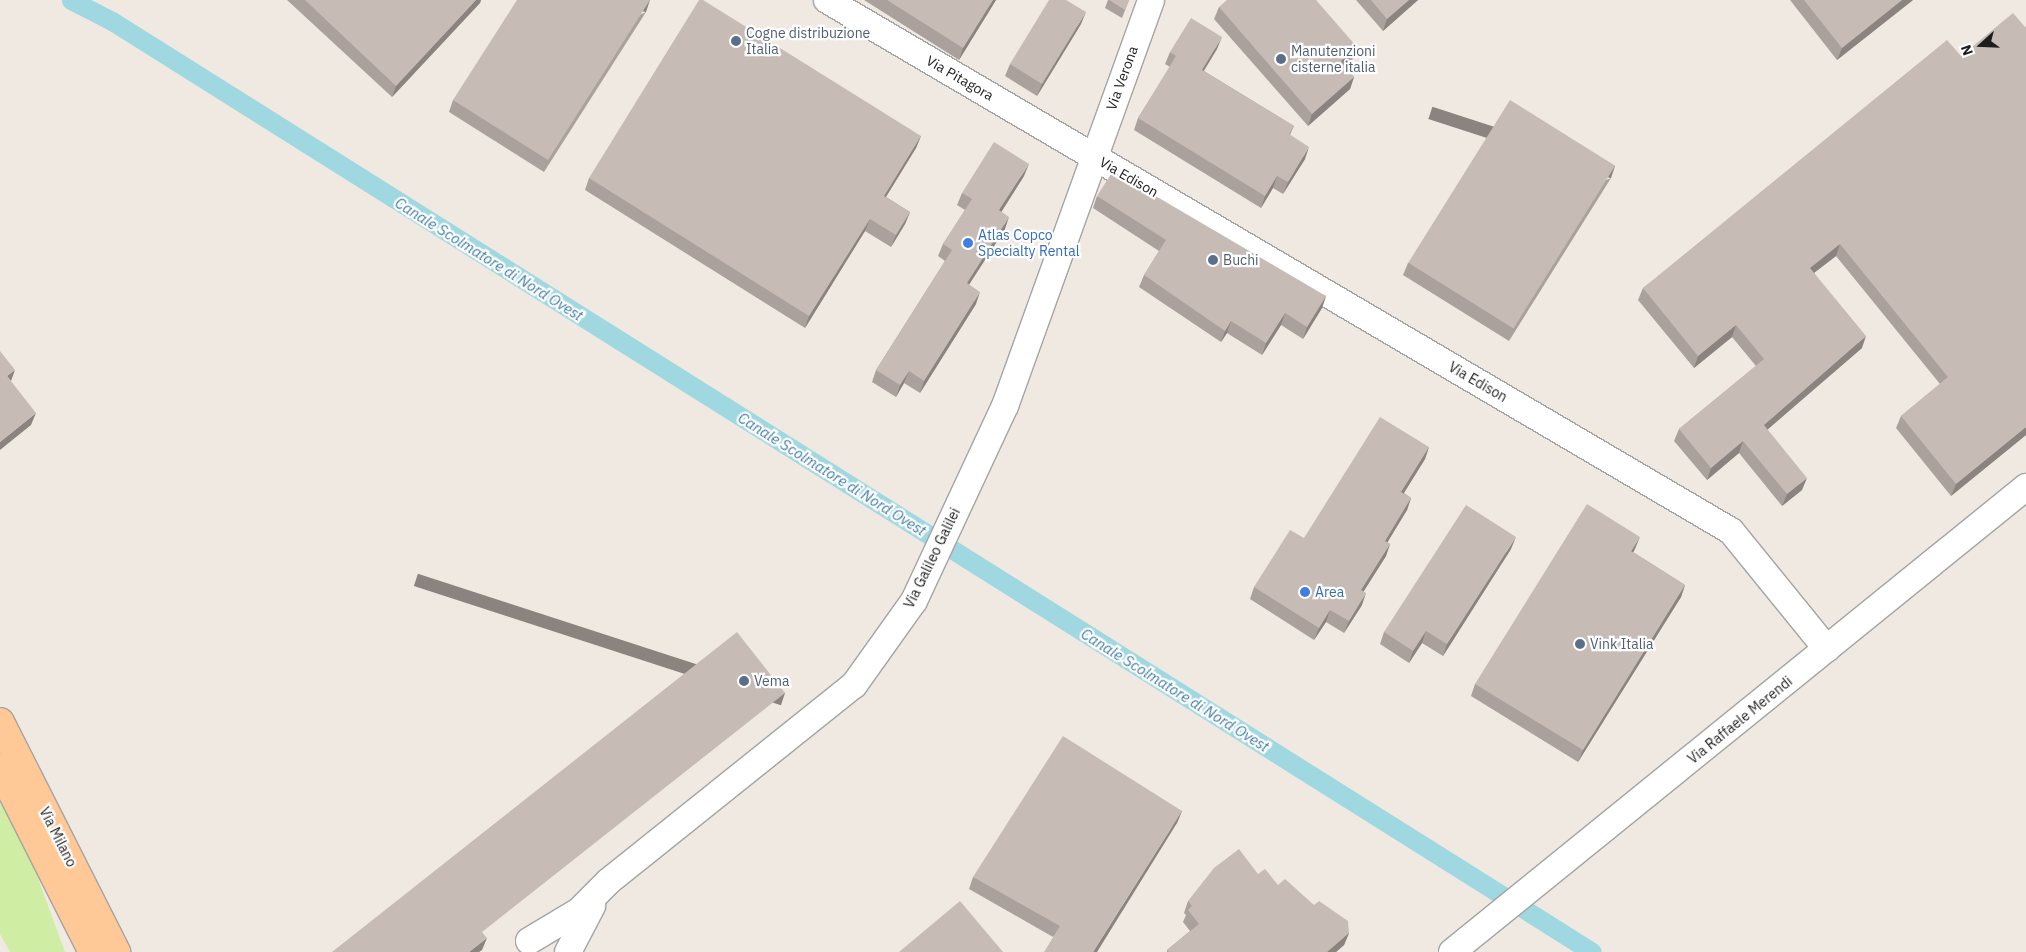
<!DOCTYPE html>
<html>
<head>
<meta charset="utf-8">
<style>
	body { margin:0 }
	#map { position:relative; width:2026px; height:952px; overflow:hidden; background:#efe9e2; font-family:"IBM Plex Sans",sans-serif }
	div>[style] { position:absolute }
	.grass>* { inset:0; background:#d0eea3 }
	.canal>* { height:19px; margin:-9.5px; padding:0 9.5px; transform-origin:9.5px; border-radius:9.5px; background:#9fd8e1 }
	.roads { filter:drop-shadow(1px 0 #a4a4a4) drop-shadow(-1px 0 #a4a4a4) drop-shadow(0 1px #a4a4a4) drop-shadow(0 -1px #a4a4a4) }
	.minor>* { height:26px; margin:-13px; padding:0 13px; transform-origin:13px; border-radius:13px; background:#fff }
	.major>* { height:28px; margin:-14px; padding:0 14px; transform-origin:14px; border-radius:14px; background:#ffc897 }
	.wall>* { inset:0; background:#aba19c }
	.shaded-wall>* { inset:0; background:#8b837f; transform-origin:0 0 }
	.building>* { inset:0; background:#c7bbb5; transform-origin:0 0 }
	.dots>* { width:14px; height:14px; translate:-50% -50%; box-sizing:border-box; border:2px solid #fff; border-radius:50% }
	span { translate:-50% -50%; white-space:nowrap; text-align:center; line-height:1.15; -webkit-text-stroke:4.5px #fff; paint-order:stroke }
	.service-label { font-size:14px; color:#4e5e75 }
	.left { translate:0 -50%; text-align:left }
	.street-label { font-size:14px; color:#1d1d1d }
	.shop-label { font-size:14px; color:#366cbe }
	.water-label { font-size:15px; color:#3d7ba4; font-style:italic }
	.north { position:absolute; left:1956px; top:20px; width:50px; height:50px; -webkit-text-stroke:4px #fff; paint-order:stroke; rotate:250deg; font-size:14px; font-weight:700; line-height:20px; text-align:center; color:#1d1d1d }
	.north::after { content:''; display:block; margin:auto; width:18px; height:22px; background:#1d1d1d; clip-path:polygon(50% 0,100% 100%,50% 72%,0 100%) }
</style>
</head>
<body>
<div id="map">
	<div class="grass">
		<i style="clip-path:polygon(0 803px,24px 840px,65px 952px,10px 952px,0 934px)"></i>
	</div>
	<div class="canal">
		<i style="left:71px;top:0;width:46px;rotate:27.1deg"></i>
		<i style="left:112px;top:21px;width:1748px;rotate:32.17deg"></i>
	</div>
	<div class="roads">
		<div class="minor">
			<i style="left:827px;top:0;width:1048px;rotate:30.43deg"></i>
			<i style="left:1731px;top:531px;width:152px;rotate:50.9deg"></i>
			<i style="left:529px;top:941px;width:58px;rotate:-31deg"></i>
			<i style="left:579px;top:911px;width:42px;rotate:-45deg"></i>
			<i style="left:609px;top:881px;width:314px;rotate:-38.7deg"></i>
			<i style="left:854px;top:685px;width:103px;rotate:-54.5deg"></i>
			<i style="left:914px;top:601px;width:215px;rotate:-65deg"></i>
			<i style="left:1005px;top:406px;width:431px;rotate:-70.2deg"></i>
			<i style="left:568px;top:952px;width:52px;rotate:-62.4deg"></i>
			<i style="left:1452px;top:952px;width:739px;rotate:-39.01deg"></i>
		</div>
		<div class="major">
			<i style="left:0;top:722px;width:258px;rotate:63.2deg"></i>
			<i style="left:0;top:768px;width:206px;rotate:63.2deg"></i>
		</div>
	</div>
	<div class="wall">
		<i style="clip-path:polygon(287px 0,481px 0,480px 3px,392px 97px)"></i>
		<i style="clip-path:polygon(864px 0,996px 0,959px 60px)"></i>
		<i style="clip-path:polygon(1108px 0,1129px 0,1122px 18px,1105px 8px)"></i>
		<i style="clip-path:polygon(1356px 0,1418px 0,1383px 31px)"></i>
		<i style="clip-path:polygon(1790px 0,1913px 0,1837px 60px)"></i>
		<i style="clip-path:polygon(1219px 7px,1357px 47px,1353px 59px,1345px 66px,1354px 77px,1350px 89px,1308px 126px,1214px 19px)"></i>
		<i style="clip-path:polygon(646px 12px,544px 172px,449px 112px,453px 100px)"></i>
		<i style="clip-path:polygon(1081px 24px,1037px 96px,1005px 76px,1010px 64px)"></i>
		<i style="clip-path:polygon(1217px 49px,1204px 71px,1294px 126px,1290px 135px,1305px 159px,1283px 194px,1273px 188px,1261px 208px,1134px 130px,1138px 118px,1170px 67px,1165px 64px,1170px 52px)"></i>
		<i style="clip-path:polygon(1961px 56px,2026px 435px,1951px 496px,1896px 428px,1901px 416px,1940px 384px,1836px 256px,1814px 273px,1862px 348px,1767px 429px,1802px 490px,1782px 506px,1739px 453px,1707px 480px,1674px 441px,1679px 429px,1756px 366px,1732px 337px,1694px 368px,1638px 300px,1643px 288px)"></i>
		<i style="clip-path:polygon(921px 136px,916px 148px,886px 197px,910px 212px,905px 224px,891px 247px,865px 231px,805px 328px,585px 190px,589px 178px)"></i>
		<i style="clip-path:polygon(1024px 176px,1001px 212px,1005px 229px,969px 285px,976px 304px,920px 393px,904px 383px,896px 397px,872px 382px,876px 370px,945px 261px,938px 256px,943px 244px,965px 210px,957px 205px,962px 193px)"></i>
		<i style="clip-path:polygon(1611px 178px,1509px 341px,1403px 275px,1408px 263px)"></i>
		<i style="clip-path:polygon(1097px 196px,1326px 296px,1322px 308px,1303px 339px,1281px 325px,1262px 355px,1227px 333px,1221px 342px,1139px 287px,1144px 275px,1159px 251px,1093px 208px)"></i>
		<i style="clip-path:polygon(1429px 447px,1425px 459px,1404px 493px,1411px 498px,1407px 510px,1387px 542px,1390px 544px,1386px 556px,1363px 592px,1362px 605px,1344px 633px,1326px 622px,1314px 640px,1250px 599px,1254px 587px,1304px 538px)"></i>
		<i style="clip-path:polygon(1511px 549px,1443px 656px,1422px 643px,1409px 663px,1380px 644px,1384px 632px)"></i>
		<i style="clip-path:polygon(1635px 549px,1633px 552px,1685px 585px,1681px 597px,1578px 762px,1471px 696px,1475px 684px)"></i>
		<i style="clip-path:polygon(1182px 811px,1177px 823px,1053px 937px,969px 889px,973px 877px)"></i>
		<i style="clip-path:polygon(1258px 874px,1314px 905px,1349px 933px,1344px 945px,1336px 952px,1167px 952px,1167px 950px,1190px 931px,1183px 922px,1186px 915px,1184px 913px,1188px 901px)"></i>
	</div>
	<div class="shaded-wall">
		<i style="clip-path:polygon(476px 0,481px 0,480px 3px,392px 97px,396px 86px)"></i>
		<i style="left:650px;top:0;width:13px;height:190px;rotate:108deg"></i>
		<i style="clip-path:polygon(993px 0,996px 0,959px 60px,963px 48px)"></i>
		<i style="clip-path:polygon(1409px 0,1418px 0,1383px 31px,1387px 19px)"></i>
		<i style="clip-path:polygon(1902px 0,1913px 0,1837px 60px,1842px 48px)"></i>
		<i style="clip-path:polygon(1086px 12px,1081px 24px,1037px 96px,1042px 84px)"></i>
		<i style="clip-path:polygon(1222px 37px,1217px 49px,1197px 81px,1202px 70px)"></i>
		<i style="clip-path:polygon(1357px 47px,1353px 59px,1336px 73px,1341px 61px)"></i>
		<i style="clip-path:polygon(1354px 77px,1350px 89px,1308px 126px,1312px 114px)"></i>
		<i style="clip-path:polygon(921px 136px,916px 148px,879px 208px,884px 196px)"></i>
		<i style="clip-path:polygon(1309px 147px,1305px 159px,1283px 194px,1288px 182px)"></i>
		<i style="clip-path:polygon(1029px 164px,1024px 176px,995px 222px,999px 210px)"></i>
		<i style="left:1615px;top:166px;width:13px;height:192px;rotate:108deg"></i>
		<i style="clip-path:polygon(1277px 176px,1273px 188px,1261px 208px,1265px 196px)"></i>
		<i style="clip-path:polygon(910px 212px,905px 224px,891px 247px,896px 235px)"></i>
		<i style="clip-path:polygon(1009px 217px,1005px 229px,962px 295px,967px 283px)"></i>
		<i style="clip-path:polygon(870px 219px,865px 231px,805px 328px,809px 316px)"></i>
		<i style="clip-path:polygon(1840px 244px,1836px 256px,1806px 279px,1810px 268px)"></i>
		<i style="clip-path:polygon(980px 292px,976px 304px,920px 393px,924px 381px)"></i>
		<i style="clip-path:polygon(1326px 296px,1322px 308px,1303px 339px,1307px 327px)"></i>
		<i style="clip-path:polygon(1285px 313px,1281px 325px,1262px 355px,1266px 343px)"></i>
		<i style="clip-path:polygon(1231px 321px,1227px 333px,1221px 342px,1225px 331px)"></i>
		<i style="clip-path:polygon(1736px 325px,1732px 337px,1694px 368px,1698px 356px)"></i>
		<i style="clip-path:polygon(1866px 336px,1862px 348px,1759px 437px,1764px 425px)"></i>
		<i style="clip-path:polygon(15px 370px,11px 381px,7px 376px)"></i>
		<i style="clip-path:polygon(909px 371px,904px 383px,896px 397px,900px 385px)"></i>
		<i style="clip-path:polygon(36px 413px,31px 425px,0 450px,0 442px)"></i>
		<i style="clip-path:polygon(2026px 427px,2026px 435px,1951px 496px,1956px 484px)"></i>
		<i style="clip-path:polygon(1743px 441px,1739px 453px,1707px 480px,1711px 468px)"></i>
		<i style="clip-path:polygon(1429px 447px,1425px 459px,1397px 504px,1401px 492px)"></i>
		<i style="clip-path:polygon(1807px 478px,1802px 490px,1782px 506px,1787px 494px)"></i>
		<i style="clip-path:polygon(1411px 498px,1407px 510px,1381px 553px,1385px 541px)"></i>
		<i style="clip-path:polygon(1516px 537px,1511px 549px,1443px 656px,1447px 644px)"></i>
		<i style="clip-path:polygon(1640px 537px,1635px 549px,1627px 563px,1631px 551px)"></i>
		<i style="clip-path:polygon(1390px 544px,1386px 556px,1357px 602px,1361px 590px)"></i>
		<i style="clip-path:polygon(1685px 585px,1681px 597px,1578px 762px,1583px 750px)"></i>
		<i style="clip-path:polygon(1366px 593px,1362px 605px,1344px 633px,1349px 621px)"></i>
		<i style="clip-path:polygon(1330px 610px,1326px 622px,1314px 640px,1319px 628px)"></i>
		<i style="clip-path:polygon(1426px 631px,1422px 643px,1409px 663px,1413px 651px)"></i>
		<i style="left:785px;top:693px;width:13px;height:386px;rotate:108deg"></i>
		<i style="clip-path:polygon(1182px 811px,1177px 823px,1097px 952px,1093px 952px)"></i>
		<i style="clip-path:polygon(1349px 933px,1344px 945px,1336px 952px,1327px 952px)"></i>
		<i style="clip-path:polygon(487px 938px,482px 950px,479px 952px,469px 952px)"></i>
	</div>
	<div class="building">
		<i style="clip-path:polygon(305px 0,476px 0,396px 86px)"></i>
		<i style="clip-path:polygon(517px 0,650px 0,548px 160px,453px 100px)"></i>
		<i style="clip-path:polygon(699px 0,703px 0,921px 136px,884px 196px,910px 212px,896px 235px,870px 219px,809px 316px,589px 178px)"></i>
		<i style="clip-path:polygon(887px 0,993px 0,963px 48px)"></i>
		<i style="clip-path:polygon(1049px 0,1066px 0,1086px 12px,1042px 84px,1010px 64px)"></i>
		<i style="clip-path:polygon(1109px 0,1129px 0,1125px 10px)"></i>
		<i style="clip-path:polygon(1227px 0,1316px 0,1357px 47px,1341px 61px,1354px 77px,1312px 114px,1219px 7px)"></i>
		<i style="clip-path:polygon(1371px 0,1409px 0,1387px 19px)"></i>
		<i style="clip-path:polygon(1804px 0,1902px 0,1842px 48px)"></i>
		<i style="clip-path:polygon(2013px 13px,2025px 27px,2026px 26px,2026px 427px,1956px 484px,1901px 416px,1948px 377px,1840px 244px,1810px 268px,1866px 336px,1764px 425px,1807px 478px,1787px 494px,1743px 441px,1711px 468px,1679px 429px,1764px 359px,1736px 325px,1698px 356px,1643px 288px,1947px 40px,1961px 56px)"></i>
		<i style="clip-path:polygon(1191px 18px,1222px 37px,1202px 70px,1294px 126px,1289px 134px,1309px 147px,1288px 182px,1277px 176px,1265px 196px,1138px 118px,1176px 56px,1170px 52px)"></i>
		<i style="left:1510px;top:100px;width:124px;height:192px;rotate:32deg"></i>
		<i style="clip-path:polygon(994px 142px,1029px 164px,999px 210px,1009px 217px,967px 283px,980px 292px,924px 381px,909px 371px,900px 385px,876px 370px,952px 250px,943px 244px,972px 199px,962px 193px)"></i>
		<i style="clip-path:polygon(1113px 171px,1326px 296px,1307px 327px,1285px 313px,1266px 343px,1231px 321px,1225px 331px,1144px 275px,1166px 240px,1097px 196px)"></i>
		<i style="clip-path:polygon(0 351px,15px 370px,7px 376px,36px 413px,0 442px)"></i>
		<i style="clip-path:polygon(1380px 417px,1429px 447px,1401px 492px,1411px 498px,1385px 541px,1390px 544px,1361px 590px,1366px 593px,1349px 621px,1330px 610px,1319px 628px,1254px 587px,1290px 530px,1304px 538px)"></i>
		<i style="clip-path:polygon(1587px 504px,1640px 537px,1631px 551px,1685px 585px,1583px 750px,1475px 684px)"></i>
		<i style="clip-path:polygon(1466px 505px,1516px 537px,1447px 644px,1426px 631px,1413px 651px,1384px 632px)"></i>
		<i style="clip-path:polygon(737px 632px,785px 693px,482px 932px,487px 938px,469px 952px,332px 952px)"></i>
		<i style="clip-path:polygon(1063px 736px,1182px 811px,1093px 952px,1044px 952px,1060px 926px,973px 877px)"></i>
		<i style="clip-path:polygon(1239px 849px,1258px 874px,1265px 869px,1278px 885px,1285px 879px,1314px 905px,1319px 901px,1348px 921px,1349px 933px,1327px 952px,1169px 952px,1167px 950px,1199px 924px,1188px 910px,1192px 906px,1188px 901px,1214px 868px)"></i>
		<i style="clip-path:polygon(960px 901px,1003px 952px,899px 952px)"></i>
	</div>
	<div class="dots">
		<i style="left:736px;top:41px;background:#5c6f8a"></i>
		<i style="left:1281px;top:59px;background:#5c6f8a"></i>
		<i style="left:968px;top:243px;background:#3f7fe0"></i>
		<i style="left:1213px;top:260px;background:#5c6f8a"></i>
		<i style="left:1305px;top:592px;background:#3f7fe0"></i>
		<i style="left:1580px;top:644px;background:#5c6f8a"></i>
		<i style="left:744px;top:681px;background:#5c6f8a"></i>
	</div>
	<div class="service-label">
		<span class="left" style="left:746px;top:41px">Cogne distribuzione<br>Italia</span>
		<span class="left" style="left:1291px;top:59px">Manutenzioni<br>cisterne italia</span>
		<span class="left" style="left:1223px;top:260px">Buchi</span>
		<span class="left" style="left:1590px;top:644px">Vink Italia</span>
		<span class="left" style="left:754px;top:681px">Vema</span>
	</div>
	<div class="street-label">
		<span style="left:960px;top:78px;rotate:30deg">Via Pitagora</span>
		<span style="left:1122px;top:78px;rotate:-70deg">Via Verona</span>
		<span style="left:1129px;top:177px;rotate:30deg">Via Edison</span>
		<span style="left:1478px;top:382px;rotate:30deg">Via Edison</span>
		<span style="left:932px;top:558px;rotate:-64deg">Via Galileo Galilei</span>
		<span style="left:1740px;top:720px;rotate:-39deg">Via Raffaele Merendi</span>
		<span style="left:58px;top:837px;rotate:63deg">Via Milano</span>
	</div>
	<div class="shop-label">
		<span class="left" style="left:978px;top:243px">Atlas Copco<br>Specialty Rental</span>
		<span class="left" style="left:1315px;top:592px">Area</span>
	</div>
	<div class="water-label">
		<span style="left:489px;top:259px;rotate:32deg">Canale Scolmatore di Nord Ovest</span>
		<span style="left:832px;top:474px;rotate:32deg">Canale Scolmatore di Nord Ovest</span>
		<span style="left:1175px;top:690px;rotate:32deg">Canale Scolmatore di Nord Ovest</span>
	</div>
	<div class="north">N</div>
</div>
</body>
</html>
